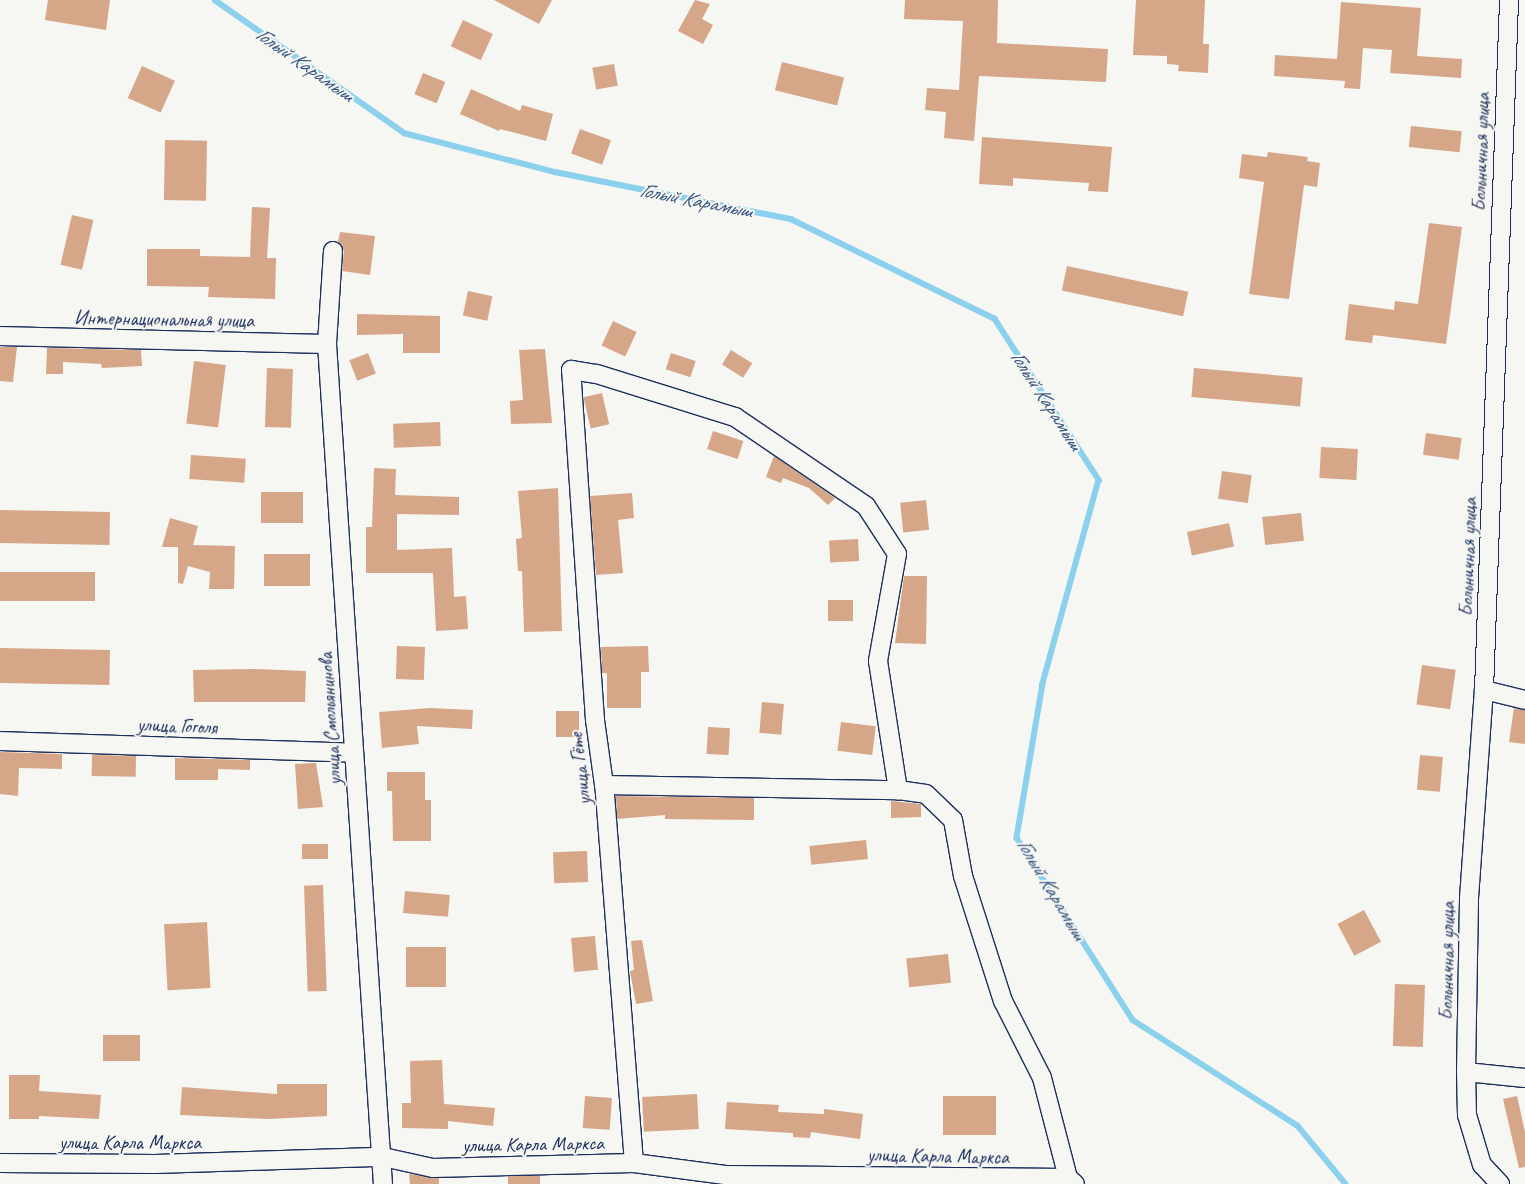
<!DOCTYPE html>
<html>
<head>
<meta charset="utf-8">
<style>
	body { margin:0 }
	#map { position:relative; width:1525px; height:1184px; overflow:hidden; background:#f6f6f2; font-family:Caveat,sans-serif }
	div>[style] { position:absolute }
	.stream>* { height:5.5px; margin:-2.75px; padding:0 2.75px; transform-origin:2.75px; border-radius:2.75px; background:#8bd0ec }
	.building>* { inset:0; background:#d6a688; transform-origin:0 0 }
	.roads { filter:drop-shadow(1px 0 #1b2f5e) drop-shadow(-1px 0 #1b2f5e) drop-shadow(0 1px #1b2f5e) drop-shadow(0 -1px #1b2f5e) }
	.minor>* { height:18px; margin:-9px; padding:0 9px; transform-origin:9px; border-radius:9px; background:#f6f6f2 }
	span { translate:-50% -50%; white-space:nowrap; text-align:center; line-height:1.15; -webkit-text-stroke:4px #f6f6f2; paint-order:stroke }
	.street-label { font-size:20px; color:#1b2f5e }
	.water-label { font-size:21px; color:#375782; font-style:italic }
</style>
</head>
<body>
<div id="map">
	<div class="stream">
		<i style="left:215px;top:0;width:231px;rotate:35.1deg"></i>
		<i style="left:404px;top:133px;width:156px;rotate:14.5deg"></i>
		<i style="left:555px;top:172px;width:241px;rotate:11.3deg"></i>
		<i style="left:791px;top:219px;width:227px;rotate:26.1deg"></i>
		<i style="left:995px;top:319px;width:192px;rotate:57.1deg"></i>
		<i style="left:1099px;top:480px;width:212px;rotate:105.4deg"></i>
		<i style="left:1043px;top:684px;width:156px;rotate:99.6deg"></i>
		<i style="left:1017px;top:838px;width:216px;rotate:57.5deg"></i>
		<i style="left:1133px;top:1020px;width:196px;rotate:32.7deg"></i>
		<i style="left:1298px;top:1126px;width:75px;rotate:50.4deg"></i>
	</div>
	<div class="building">
		<i style="clip-path:polygon(48px 0,110px 0,106px 30px,45px 20px)"></i>
		<i style="clip-path:polygon(494px 0,552px 0,539px 24px)"></i>
		<i style="clip-path:polygon(695px 0,710px 4px,702px 19px,713px 25px,703px 44px,678px 31px)"></i>
		<i style="clip-path:polygon(905px 0,998px 0,997px 43px,1108px 49px,1106px 82px,979px 76px,974px 141px,944px 138px,946px 112px,925px 110px,927px 88px,959px 90px,963px 21px,904px 19px)"></i>
		<i style="clip-path:polygon(1136px 0,1205px 0,1203px 44px,1209px 44px,1208px 73px,1178px 71px,1179px 65px,1167px 64px,1167px 56px,1133px 55px)"></i>
		<i style="clip-path:polygon(1341px 2px,1421px 8px,1417px 56px,1462px 59px,1461px 78px,1390px 73px,1392px 50px,1363px 48px,1360px 89px,1344px 88px,1345px 81px,1274px 76px,1275px 55px,1337px 59px)"></i>
		<i style="left:463px;top:20px;width:33px;height:29px;rotate:25deg"></i>
		<i style="left:782px;top:62px;width:64px;height:29px;rotate:14deg"></i>
		<i style="left:614px;top:64px;width:22px;height:22px;rotate:80deg"></i>
		<i style="left:142px;top:66px;width:36px;height:35px;rotate:24deg"></i>
		<i style="left:423px;top:73px;width:24px;height:23px;rotate:22deg"></i>
		<i style="clip-path:polygon(471px 89px,520px 111px,522px 105px,553px 114px,546px 141px,500px 129px,499px 131px,460px 114px)"></i>
		<i style="left:1411px;top:126px;width:51px;height:21px;rotate:6deg"></i>
		<i style="left:580px;top:129px;width:33px;height:26px;rotate:20deg"></i>
		<i style="clip-path:polygon(982px 137px,1112px 147px,1108px 192px,1088px 191px,1089px 183px,1013px 178px,1013px 186px,979px 184px)"></i>
		<i style="left:165px;top:140px;width:42px;height:60px;rotate:1deg"></i>
		<i style="clip-path:polygon(1268px 152px,1308px 157px,1307px 161px,1320px 163px,1317px 187px,1304px 185px,1289px 299px,1249px 294px,1264px 182px,1239px 178px,1242px 154px,1267px 157px)"></i>
		<i style="clip-path:polygon(252px 207px,270px 208px,267px 258px,276px 258px,275px 299px,208px 297px,209px 287px,147px 286px,147px 249px,200px 249px,200px 256px,250px 257px)"></i>
		<i style="left:72px;top:215px;width:22px;height:51px;rotate:13deg"></i>
		<i style="clip-path:polygon(1429px 223px,1462px 227px,1446px 344px,1373px 335px,1372px 343px,1345px 340px,1349px 304px,1394px 310px,1395px 301px,1418px 304px)"></i>
		<i style="clip-path:polygon(340px 232px,375px 236px,370px 275px,342px 271px,344px 251px,338px 242px)"></i>
		<i style="left:1067px;top:266px;width:124px;height:25px;rotate:12deg"></i>
		<i style="left:468px;top:291px;width:25px;height:25px;rotate:12deg"></i>
		<i style="clip-path:polygon(357px 314px,440px 316px,440px 353px,403px 353px,403px 334px,357px 335px)"></i>
		<i style="left:613px;top:321px;width:26px;height:27px;rotate:25deg"></i>
		<i style="clip-path:polygon(0 347px,17px 347px,13px 382px,0 381px)"></i>
		<i style="clip-path:polygon(47px 348px,141px 350px,142px 366px,102px 368px,101px 364px,63px 362px,63px 374px,46px 374px)"></i>
		<i style="clip-path:polygon(545px 349px,552px 423px,511px 424px,510px 401px,523px 400px,519px 350px)"></i>
		<i style="left:731px;top:350px;width:25px;height:17px;rotate:32deg"></i>
		<i style="left:368px;top:353px;width:22px;height:20px;rotate:69deg"></i>
		<i style="left:671px;top:353px;width:26px;height:17px;rotate:18deg"></i>
		<i style="left:194px;top:361px;width:32px;height:63px;rotate:7deg"></i>
		<i style="left:267px;top:368px;width:26px;height:59px;rotate:2deg"></i>
		<i style="left:1194px;top:368px;width:109px;height:29px;rotate:5deg"></i>
		<i style="left:602px;top:393px;width:32px;height:19px;rotate:77deg"></i>
		<i style="left:440px;top:422px;width:24px;height:47px;rotate:88deg"></i>
		<i style="left:713px;top:431px;width:32px;height:19px;rotate:18deg"></i>
		<i style="left:1426px;top:433px;width:36px;height:22px;rotate:8deg"></i>
		<i style="left:1321px;top:447px;width:37px;height:31px;rotate:3deg"></i>
		<i style="left:191px;top:455px;width:55px;height:24px;rotate:4deg"></i>
		<i style="clip-path:polygon(774px 456px,835px 498px,828px 505px,809px 488px,783px 478px,781px 483px,766px 477px)"></i>
		<i style="clip-path:polygon(374px 468px,396px 469px,395px 495px,459px 497px,459px 515px,397px 514px,397px 550px,452px 548px,454px 597px,466px 596px,468px 629px,436px 631px,433px 573px,366px 573px,366px 527px,372px 527px)"></i>
		<i style="left:1222px;top:471px;width:30px;height:28px;rotate:8deg"></i>
		<i style="clip-path:polygon(558px 488px,562px 631px,524px 632px,522px 571px,518px 571px,516px 539px,522px 538px,518px 491px)"></i>
		<i style="left:261px;top:492px;width:42px;height:31px"></i>
		<i style="clip-path:polygon(632px 493px,634px 518px,618px 520px,623px 573px,596px 575px,590px 496px)"></i>
		<i style="left:926px;top:500px;width:30px;height:26px;rotate:84deg"></i>
		<i style="left:0;top:510px;width:110px;height:33px;rotate:1deg"></i>
		<i style="left:1301px;top:513px;width:28px;height:39px;rotate:84deg"></i>
		<i style="clip-path:polygon(170px 518px,198px 526px,193px 545px,235px 546px,234px 589px,209px 589px,210px 572px,188px 566px,183px 584px,178px 583px,178px 547px,162px 547px)"></i>
		<i style="left:1229px;top:523px;width:24px;height:43px;rotate:78deg"></i>
		<i style="left:858px;top:539px;width:22px;height:29px;rotate:87deg"></i>
		<i style="left:264px;top:554px;width:46px;height:32px"></i>
		<i style="left:0;top:572px;width:95px;height:29px"></i>
		<i style="clip-path:polygon(904px 576px,927px 576px,926px 644px,895px 643px)"></i>
		<i style="left:828px;top:600px;width:25px;height:21px"></i>
		<i style="left:397px;top:646px;width:28px;height:33px;rotate:2deg"></i>
		<i style="clip-path:polygon(648px 646px,649px 672px,641px 672px,641px 708px,607px 708px,607px 673px,602px 673px,601px 647px)"></i>
		<i style="left:0;top:648px;width:110px;height:35px;rotate:1deg"></i>
		<i style="left:1422px;top:665px;width:34px;height:40px;rotate:8deg"></i>
		<i style="clip-path:polygon(252px 669px,306px 671px,305px 702px,194px 702px,193px 670px)"></i>
		<i style="left:762px;top:702px;width:22px;height:31px;rotate:5deg"></i>
		<i style="clip-path:polygon(430px 708px,473px 710px,472px 729px,417px 726px,419px 744px,382px 748px,379px 712px)"></i>
		<i style="clip-path:polygon(1514px 708px,1525px 710px,1525px 744px,1509px 742px)"></i>
		<i style="left:556px;top:711px;width:23px;height:26px"></i>
		<i style="left:841px;top:722px;width:35px;height:29px;rotate:7deg"></i>
		<i style="left:708px;top:727px;width:22px;height:27px;rotate:3deg"></i>
		<i style="clip-path:polygon(0 752px,62px 754px,62px 769px,19px 768px,18px 796px,0 794px)"></i>
		<i style="left:92px;top:755px;width:44px;height:21px;rotate:1deg"></i>
		<i style="left:1420px;top:755px;width:23px;height:35px;rotate:5deg"></i>
		<i style="clip-path:polygon(175px 758px,250px 760px,250px 770px,218px 769px,218px 780px,175px 780px)"></i>
		<i style="clip-path:polygon(316px 763px,323px 807px,298px 809px,295px 764px)"></i>
		<i style="clip-path:polygon(387px 772px,425px 772px,425px 800px,431px 800px,431px 841px,393px 841px,392px 791px,387px 791px)"></i>
		<i style="clip-path:polygon(616px 796px,754px 798px,754px 820px,665px 819px,665px 815px,617px 819px)"></i>
		<i style="clip-path:polygon(891px 801px,921px 804px,921px 817px,891px 818px)"></i>
		<i style="left:866px;top:840px;width:19px;height:57px;rotate:84deg"></i>
		<i style="left:302px;top:844px;width:26px;height:15px"></i>
		<i style="left:587px;top:851px;width:31px;height:34px;rotate:88deg"></i>
		<i style="left:323px;top:885px;width:106px;height:19px;rotate:88deg"></i>
		<i style="left:405px;top:891px;width:45px;height:22px;rotate:5deg"></i>
		<i style="left:1364px;top:910px;width:36px;height:30px;rotate:62deg"></i>
		<i style="left:207px;top:922px;width:66px;height:43px;rotate:87deg"></i>
		<i style="left:595px;top:936px;width:34px;height:24px;rotate:85deg"></i>
		<i style="clip-path:polygon(642px 940px,653px 1001px,636px 1004px,630px 971px,634px 970px,631px 941px)"></i>
		<i style="left:406px;top:947px;width:40px;height:40px"></i>
		<i style="left:948px;top:954px;width:29px;height:42px;rotate:84deg"></i>
		<i style="left:1395px;top:984px;width:30px;height:62px;rotate:2deg"></i>
		<i style="left:103px;top:1035px;width:37px;height:26px"></i>
		<i style="clip-path:polygon(442px 1060px,444px 1104px,495px 1108px,493px 1126px,448px 1121px,448px 1129px,402px 1128px,402px 1103px,411px 1103px,410px 1061px)"></i>
		<i style="clip-path:polygon(9px 1075px,40px 1075px,39px 1091px,101px 1095px,99px 1119px,39px 1116px,39px 1119px,9px 1119px)"></i>
		<i style="clip-path:polygon(277px 1084px,327px 1084px,327px 1116px,268px 1119px,180px 1115px,182px 1087px,277px 1094px)"></i>
		<i style="left:697px;top:1094px;width:35px;height:55px;rotate:87deg"></i>
		<i style="left:585px;top:1096px;width:27px;height:32px;rotate:4deg"></i>
		<i style="left:996px;top:1096px;width:39px;height:53px;rotate:90deg"></i>
		<i style="clip-path:polygon(1517px 1096px,1525px 1132px,1525px 1167px,1519px 1168px,1503px 1099px)"></i>
		<i style="clip-path:polygon(727px 1102px,779px 1105px,778px 1112px,824px 1114px,824px 1109px,863px 1114px,860px 1139px,811px 1132px,810px 1138px,793px 1137px,793px 1133px,725px 1129px)"></i>
		<i style="clip-path:polygon(409px 1174px,439px 1178px,439px 1184px,410px 1184px)"></i>
		<i style="left:540px;top:1176px;width:8px;height:32px;rotate:90deg"></i>
	</div>
	<div class="roads">
		<div class="minor">
			<i style="left:333px;top:251px;width:93px;rotate:93.7deg"></i>
			<i style="left:327px;top:344px;width:842px;rotate:86.19deg"></i>
			<i style="left:0;top:336px;width:327px;rotate:1.4deg"></i>
			<i style="left:1484px;top:690px;width:42px;rotate:13.7deg"></i>
			<i style="left:0;top:741px;width:353px;rotate:1.9deg"></i>
			<i style="left:604px;top:785px;width:294px;rotate:1deg"></i>
			<i style="left:898px;top:790px;width:28px;rotate:8deg"></i>
			<i style="left:926px;top:794px;width:37px;rotate:44deg"></i>
			<i style="left:953px;top:820px;width:57px;rotate:79.9deg"></i>
			<i style="left:963px;top:876px;width:131px;rotate:72.3deg"></i>
			<i style="left:1003px;top:1001px;width:86px;rotate:63.1deg"></i>
			<i style="left:1042px;top:1078px;width:103px;rotate:75.4deg"></i>
			<i style="left:1068px;top:1178px;width:9px;rotate:41deg"></i>
			<i style="left:1466px;top:1072px;width:59px;rotate:5.8deg"></i>
			<i style="left:0;top:1163px;width:155px;rotate:0.4deg"></i>
			<i style="left:155px;top:1164px;width:228px;rotate:-1.8deg"></i>
			<i style="left:383px;top:1157px;width:51px;rotate:12.4deg"></i>
			<i style="left:433px;top:1168px;width:201px;rotate:-1.4deg"></i>
			<i style="left:634px;top:1163px;width:92px;rotate:7.5deg"></i>
			<i style="left:725px;top:1175px;width:343px;rotate:0.5deg"></i>
			<i style="left:634px;top:1163px;width:379px;rotate:-94.5deg"></i>
			<i style="left:604px;top:785px;width:66px;rotate:-97.9deg"></i>
			<i style="left:595px;top:720px;width:351px;rotate:-93.9deg"></i>
			<i style="left:571px;top:370px;width:26px;rotate:9deg"></i>
			<i style="left:597px;top:374px;width:145px;rotate:17.3deg"></i>
			<i style="left:735px;top:417px;width:158px;rotate:34.2deg"></i>
			<i style="left:866px;top:506px;width:57px;rotate:57.1deg"></i>
			<i style="left:897px;top:554px;width:109px;rotate:100.1deg"></i>
			<i style="left:878px;top:661px;width:131px;rotate:81.2deg"></i>
			<i style="left:1500px;top:1184px;width:26px;rotate:-133deg"></i>
			<i style="left:1482px;top:1165px;width:52px;rotate:-106.7deg"></i>
			<i style="left:1467px;top:1115px;width:43px;rotate:-91.3deg"></i>
			<i style="left:1466px;top:1072px;width:174px;rotate:-89deg"></i>
			<i style="left:1469px;top:898px;width:209px;rotate:-85.9deg"></i>
			<i style="left:1484px;top:690px;width:690px;rotate:-87.92deg"></i>
		</div>
	</div>
	<div class="street-label">
		<span style="left:1481px;top:152px;rotate:-88deg">Больничная улица</span>
		<span style="left:164px;top:319px;rotate:1deg">Интернациональная улица</span>
		<span style="left:1468px;top:557px;rotate:-88deg">Больничная улица</span>
		<span style="left:330px;top:719px;rotate:-94deg">улица Смольянинова</span>
		<span style="left:177px;top:726px;rotate:2deg">улица Гоголя</span>
		<span style="left:580px;top:769px;rotate:-97deg">улица Гёте</span>
		<span style="left:1447px;top:961px;rotate:-89deg">Больничная улица</span>
		<span style="left:130px;top:1142px">улица Карла Маркса</span>
		<span style="left:533px;top:1144px;rotate:-1deg">улица Карла Маркса</span>
		<span style="left:938px;top:1156px;rotate:1deg">улица Карла Маркса</span>
	</div>
	<div class="water-label">
		<span style="left:305px;top:64px;rotate:35deg">Голый Карамыш</span>
		<span style="left:696px;top:200px;rotate:11deg">Голый Карамыш</span>
		<span style="left:1047px;top:400px;rotate:57deg">Голый Карамыш</span>
		<span style="left:1052px;top:889px;rotate:59deg">Голый Карамыш</span>
	</div>
</div>
</body>
</html>
